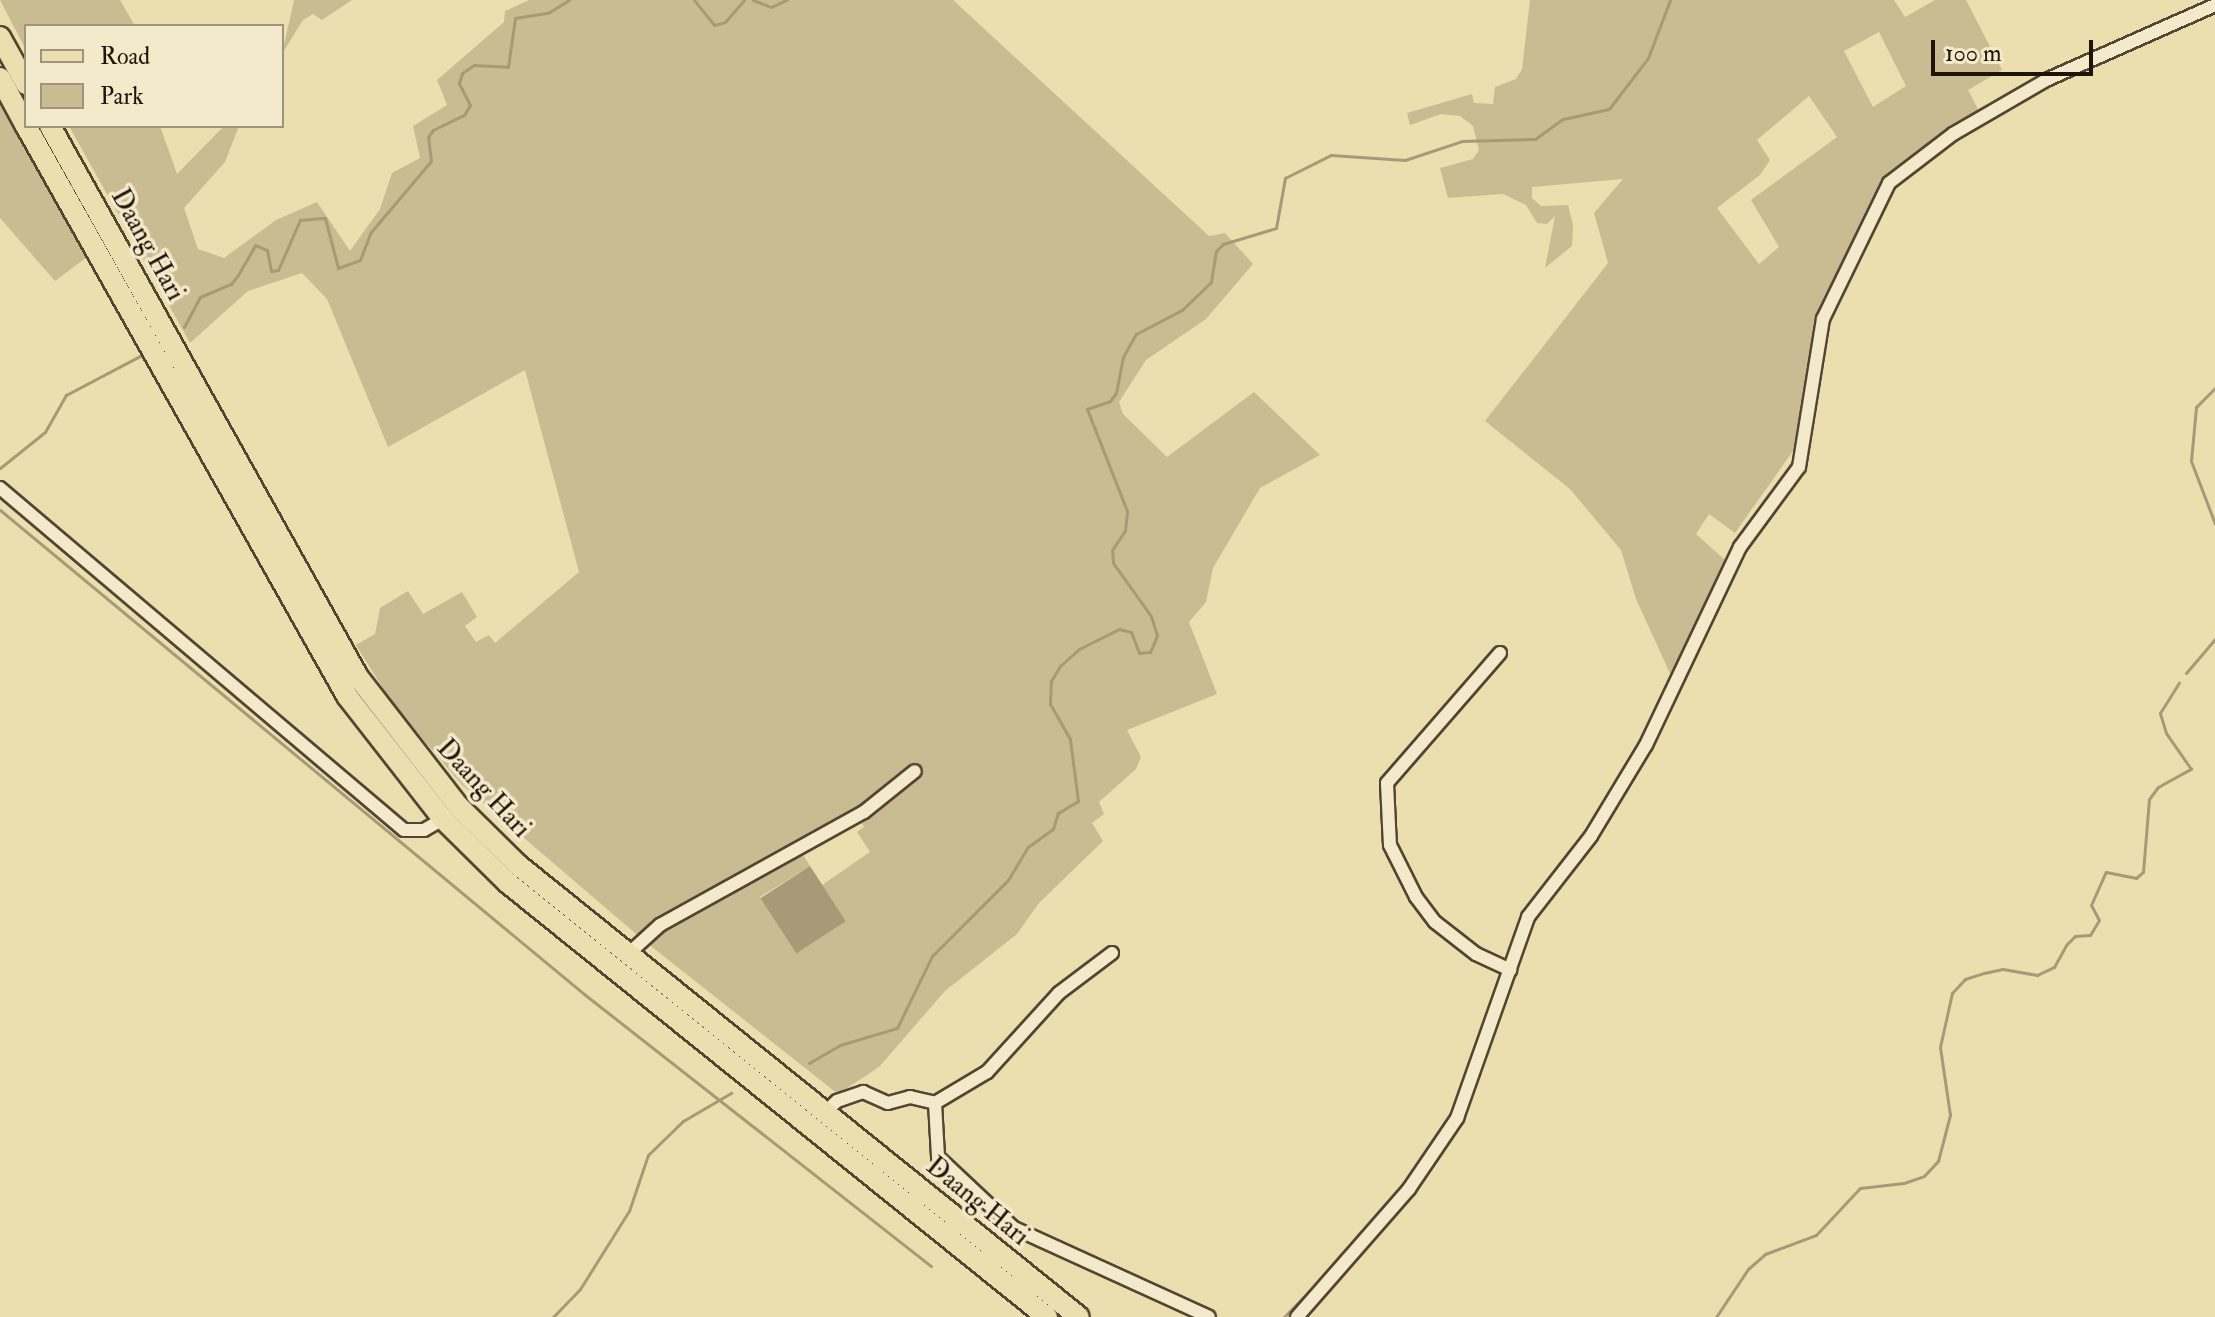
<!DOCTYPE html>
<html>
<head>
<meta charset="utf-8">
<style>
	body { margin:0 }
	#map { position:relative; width:2215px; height:1317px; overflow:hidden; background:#ecdfaf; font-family:"IM FELL Double Pica",serif }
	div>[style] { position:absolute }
	.green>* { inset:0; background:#c9bc92 }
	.water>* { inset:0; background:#a79a76; transform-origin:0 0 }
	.stream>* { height:3px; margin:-1.5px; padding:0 1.5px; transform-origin:1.5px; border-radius:1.5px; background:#a79a76 }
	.roads { filter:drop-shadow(2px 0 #534631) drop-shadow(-2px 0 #534631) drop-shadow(0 2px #534631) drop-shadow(0 -2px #534631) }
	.minor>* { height:12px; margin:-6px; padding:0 6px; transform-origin:6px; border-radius:6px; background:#f3eacb }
	.primary>* { height:20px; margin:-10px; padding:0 10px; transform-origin:10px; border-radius:10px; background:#ecdfaf }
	span { translate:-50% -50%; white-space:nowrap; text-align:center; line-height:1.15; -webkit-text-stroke:7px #f3eacb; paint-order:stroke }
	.street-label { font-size:26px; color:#201307 }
	.legend { position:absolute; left:24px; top:24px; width:260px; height:104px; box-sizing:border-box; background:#f3eacb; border:2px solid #9f947d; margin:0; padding:10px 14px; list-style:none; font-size:24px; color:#201307 }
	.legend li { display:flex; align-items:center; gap:16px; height:40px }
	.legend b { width:40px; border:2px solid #9f947d }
	.scale { position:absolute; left:1931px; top:40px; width:162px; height:36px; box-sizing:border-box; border:4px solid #201307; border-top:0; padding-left:10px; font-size:24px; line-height:28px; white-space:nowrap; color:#201307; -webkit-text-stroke:6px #f3eacb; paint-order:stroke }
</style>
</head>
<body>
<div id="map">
	<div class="green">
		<i style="clip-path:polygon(0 0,120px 0,135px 26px,26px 26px,26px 50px)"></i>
		<i style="clip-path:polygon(294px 0,352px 0,322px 20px,313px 14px,303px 20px,282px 54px)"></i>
		<i style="clip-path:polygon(evenodd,529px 0,953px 0,1209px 236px,1225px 233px,1253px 264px,1206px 319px,1146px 360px,1119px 402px,1123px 414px,1167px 457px,1254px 392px,1320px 455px,1260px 488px,1213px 568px,1206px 602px,1189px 622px,1217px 694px,1127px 730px,1141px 757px,1136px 769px,1099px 802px,1104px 814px,1092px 823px,1103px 841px,1039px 903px,1017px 934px,945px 991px,879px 1067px,838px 1094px,642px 939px,462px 785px,392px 703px,356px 645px,375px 634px,380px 608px,408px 591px,423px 614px,462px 592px,477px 617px,465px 626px,476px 642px,489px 635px,495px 643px,579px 572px,525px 370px,388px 447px,327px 299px,302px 273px,248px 291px,190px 343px,69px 126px,160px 126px,177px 174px,224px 126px,239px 126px,225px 162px,184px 208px,198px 249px,224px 258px,276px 220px,317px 202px,350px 251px,380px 209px,392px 173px,420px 158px,413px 126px,447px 105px,437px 80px,504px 22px,505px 11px,529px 0,858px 816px,864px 827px,857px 832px,870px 852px,822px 885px,846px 921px,799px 952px,760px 897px,810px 866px,800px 850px,858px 816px)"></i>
		<i style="clip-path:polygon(evenodd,1530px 0,1894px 0,1905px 17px,1935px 0,1966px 0,2002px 70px,1968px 90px,1981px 115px,1887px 179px,1878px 191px,1820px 307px,1793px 451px,1735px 533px,1709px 514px,1696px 534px,1725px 560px,1673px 680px,1636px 599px,1621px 550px,1570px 489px,1485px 421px,1608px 263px,1594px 213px,1623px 179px,1532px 187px,1532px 198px,1541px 206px,1568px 205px,1573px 225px,1572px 246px,1545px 268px,1555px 216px,1547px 224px,1537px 223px,1526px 205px,1503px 194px,1448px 198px,1440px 168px,1473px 159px,1479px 150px,1473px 126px,1460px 116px,1441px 114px,1410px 125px,1407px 113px,1472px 94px,1474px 103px,1493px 104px,1495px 87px,1516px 79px,1522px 69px,1530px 0,1879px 32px,1906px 86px,1873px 107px,1844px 51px,1879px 32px,1530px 0,1809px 96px,1837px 137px,1751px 200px,1779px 247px,1759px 264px,1717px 208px,1760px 175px,1770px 160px,1757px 140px,1809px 96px)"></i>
		<i style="clip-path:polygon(0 102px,87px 257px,55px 281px,0 218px)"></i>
	</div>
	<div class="water">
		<i style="left:810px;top:866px;width:66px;height:59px;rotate:57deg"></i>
	</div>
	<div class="stream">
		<i style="left:694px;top:0;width:32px;rotate:51deg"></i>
		<i style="left:714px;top:25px;width:11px;rotate:-15deg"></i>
		<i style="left:725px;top:22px;width:29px;rotate:-49deg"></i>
		<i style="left:753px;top:0;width:19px;rotate:21deg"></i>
		<i style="left:771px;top:7px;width:17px;rotate:-25deg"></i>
		<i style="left:184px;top:327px;width:34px;rotate:-62deg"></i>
		<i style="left:200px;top:297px;width:34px;rotate:-23deg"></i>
		<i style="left:231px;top:284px;width:11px;rotate:-52deg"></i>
		<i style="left:238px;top:275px;width:34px;rotate:-60deg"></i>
		<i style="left:255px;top:245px;width:13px;rotate:23deg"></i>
		<i style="left:267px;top:250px;width:21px;rotate:79deg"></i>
		<i style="left:271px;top:271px;width:7px;rotate:-8deg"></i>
		<i style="left:278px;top:270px;width:55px;rotate:-66.3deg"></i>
		<i style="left:300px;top:220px;width:25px;rotate:-5deg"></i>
		<i style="left:325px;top:218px;width:52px;rotate:75.4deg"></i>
		<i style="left:338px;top:268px;width:23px;rotate:-20deg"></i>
		<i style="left:360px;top:260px;width:30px;rotate:-69deg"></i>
		<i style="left:371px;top:232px;width:93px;rotate:-49.8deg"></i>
		<i style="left:431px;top:161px;width:24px;rotate:-97deg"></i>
		<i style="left:428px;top:137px;width:9px;rotate:-54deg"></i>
		<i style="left:433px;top:130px;width:34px;rotate:-26deg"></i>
		<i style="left:464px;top:115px;width:12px;rotate:-59deg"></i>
		<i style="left:470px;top:105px;width:25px;rotate:-117deg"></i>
		<i style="left:459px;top:83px;width:10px;rotate:-73deg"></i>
		<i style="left:462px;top:73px;width:14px;rotate:-34deg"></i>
		<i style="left:474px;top:65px;width:34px;rotate:3deg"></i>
		<i style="left:508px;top:67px;width:49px;rotate:-81.9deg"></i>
		<i style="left:515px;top:18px;width:33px;rotate:-9deg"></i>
		<i style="left:548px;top:13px;width:25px;rotate:-32deg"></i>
		<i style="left:2215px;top:388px;width:27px;rotate:135deg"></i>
		<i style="left:2196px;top:407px;width:54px;rotate:95.3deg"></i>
		<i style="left:2191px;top:461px;width:67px;rotate:69.1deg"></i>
		<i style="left:0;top:468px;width:58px;rotate:-38.7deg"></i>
		<i style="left:45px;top:432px;width:43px;rotate:-60.4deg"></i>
		<i style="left:66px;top:395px;width:86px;rotate:-27.8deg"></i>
		<i style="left:0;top:510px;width:758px;rotate:39.65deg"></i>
		<i style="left:584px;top:994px;width:441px;rotate:38.1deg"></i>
		<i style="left:2186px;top:673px;width:45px;rotate:-49.5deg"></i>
		<i style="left:809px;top:1063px;width:36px;rotate:-30deg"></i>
		<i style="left:840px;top:1045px;width:59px;rotate:-16.6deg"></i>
		<i style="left:897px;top:1028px;width:80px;rotate:-64.1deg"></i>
		<i style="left:932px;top:956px;width:107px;rotate:-45deg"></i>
		<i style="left:1008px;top:880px;width:39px;rotate:-59deg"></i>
		<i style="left:1028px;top:847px;width:31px;rotate:-36deg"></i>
		<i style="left:1053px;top:829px;width:17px;rotate:-73deg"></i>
		<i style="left:1058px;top:813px;width:23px;rotate:-31deg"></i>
		<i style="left:1078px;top:801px;width:63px;rotate:-97.4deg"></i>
		<i style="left:1070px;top:739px;width:40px;rotate:-119.7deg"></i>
		<i style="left:1050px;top:704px;width:23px;rotate:-88deg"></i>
		<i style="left:1051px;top:681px;width:17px;rotate:-59deg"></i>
		<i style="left:1060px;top:666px;width:25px;rotate:-42deg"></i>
		<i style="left:1079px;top:649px;width:45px;rotate:-26.6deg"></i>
		<i style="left:1119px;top:629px;width:12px;rotate:14deg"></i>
		<i style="left:1131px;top:632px;width:22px;rotate:69deg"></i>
		<i style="left:1139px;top:653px;width:11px;rotate:-5deg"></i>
		<i style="left:1150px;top:652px;width:10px;rotate:-66deg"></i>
		<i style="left:1154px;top:643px;width:9px;rotate:-69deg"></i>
		<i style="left:1157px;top:635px;width:20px;rotate:-108deg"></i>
		<i style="left:1151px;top:616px;width:65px;rotate:-125.6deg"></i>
		<i style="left:1113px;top:563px;width:13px;rotate:-94deg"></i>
		<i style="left:1112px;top:550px;width:23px;rotate:-56deg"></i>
		<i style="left:1125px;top:531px;width:20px;rotate:-84deg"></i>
		<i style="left:1127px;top:511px;width:110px;rotate:-111.4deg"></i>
		<i style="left:1087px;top:409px;width:24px;rotate:-19deg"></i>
		<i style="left:1110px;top:401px;width:10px;rotate:-53deg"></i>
		<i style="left:1116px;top:393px;width:37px;rotate:-79deg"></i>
		<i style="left:1123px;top:357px;width:26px;rotate:-61deg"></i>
		<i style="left:1136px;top:334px;width:52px;rotate:-27.6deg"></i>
		<i style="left:1182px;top:310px;width:40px;rotate:-44deg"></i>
		<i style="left:1211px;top:282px;width:31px;rotate:-81deg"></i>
		<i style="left:1216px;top:251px;width:10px;rotate:-45deg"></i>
		<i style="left:1223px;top:244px;width:55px;rotate:-16.8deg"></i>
		<i style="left:1276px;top:228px;width:51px;rotate:-79.8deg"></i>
		<i style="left:1285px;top:178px;width:51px;rotate:-26.6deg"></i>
		<i style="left:1331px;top:155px;width:74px;rotate:3.9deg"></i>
		<i style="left:1405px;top:160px;width:60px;rotate:-18.4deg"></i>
		<i style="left:1462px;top:141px;width:73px;rotate:-1.6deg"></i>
		<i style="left:1535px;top:139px;width:34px;rotate:-36deg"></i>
		<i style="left:1563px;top:119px;width:47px;rotate:-12.3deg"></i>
		<i style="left:1609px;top:109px;width:64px;rotate:-52.6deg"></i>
		<i style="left:1648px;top:58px;width:62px;rotate:-69.2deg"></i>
		<i style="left:553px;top:1317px;width:39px;rotate:-46deg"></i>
		<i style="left:580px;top:1289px;width:92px;rotate:-57.9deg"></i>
		<i style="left:629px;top:1211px;width:59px;rotate:-71.3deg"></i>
		<i style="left:648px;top:1155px;width:49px;rotate:-44.2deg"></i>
		<i style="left:683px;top:1121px;width:56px;rotate:-30.3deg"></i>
		<i style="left:1284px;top:1317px;width:45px;rotate:-45.9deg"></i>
		<i style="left:1716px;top:1317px;width:58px;rotate:-56.3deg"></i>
		<i style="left:1748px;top:1269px;width:23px;rotate:-41deg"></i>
		<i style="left:1765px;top:1254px;width:54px;rotate:-20.4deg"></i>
		<i style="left:1816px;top:1235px;width:64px;rotate:-46.9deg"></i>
		<i style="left:1860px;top:1188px;width:44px;rotate:-6.5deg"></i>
		<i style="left:1904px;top:1183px;width:21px;rotate:-19deg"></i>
		<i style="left:1924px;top:1176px;width:21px;rotate:-47deg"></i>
		<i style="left:1938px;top:1161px;width:48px;rotate:-75.4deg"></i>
		<i style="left:1950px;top:1115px;width:69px;rotate:-98.4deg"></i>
		<i style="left:1940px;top:1047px;width:55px;rotate:-77.5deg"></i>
		<i style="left:1952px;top:993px;width:19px;rotate:-47deg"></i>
		<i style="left:1965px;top:979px;width:20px;rotate:-18deg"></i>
		<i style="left:1984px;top:973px;width:19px;rotate:-12deg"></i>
		<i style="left:2003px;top:969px;width:35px;rotate:10deg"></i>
		<i style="left:2037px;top:975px;width:19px;rotate:-25deg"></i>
		<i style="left:2054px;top:967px;width:26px;rotate:-61deg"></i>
		<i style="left:2067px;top:944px;width:11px;rotate:-45deg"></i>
		<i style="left:2075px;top:936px;width:15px;rotate:-4deg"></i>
		<i style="left:2090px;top:935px;width:17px;rotate:-59deg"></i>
		<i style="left:2099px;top:920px;width:17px;rotate:-118deg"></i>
		<i style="left:2091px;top:905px;width:36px;rotate:-66deg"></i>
		<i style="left:2106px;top:872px;width:31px;rotate:11deg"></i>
		<i style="left:2136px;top:878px;width:9px;rotate:-41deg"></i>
		<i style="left:2143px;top:872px;width:73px;rotate:-85.3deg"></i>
		<i style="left:2149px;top:799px;width:15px;rotate:-53deg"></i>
		<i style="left:2158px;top:787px;width:38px;rotate:-29deg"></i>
		<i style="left:2191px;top:769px;width:44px;rotate:-124.8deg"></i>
		<i style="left:2166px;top:733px;width:21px;rotate:-107deg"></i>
		<i style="left:2160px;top:713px;width:36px;rotate:-58deg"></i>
	</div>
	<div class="roads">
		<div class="minor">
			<i style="left:0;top:488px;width:529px;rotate:40.25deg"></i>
			<i style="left:404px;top:830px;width:20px"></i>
			<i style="left:424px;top:830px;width:22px;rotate:-30deg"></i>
			<i style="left:1500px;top:653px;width:172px;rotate:131deg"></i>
			<i style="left:1387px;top:783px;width:43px;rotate:87.3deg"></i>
			<i style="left:1389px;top:826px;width:19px;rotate:87deg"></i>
			<i style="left:1390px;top:845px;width:58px;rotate:63.4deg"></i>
			<i style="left:1416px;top:897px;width:31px;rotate:53deg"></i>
			<i style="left:1435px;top:922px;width:52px;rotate:38deg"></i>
			<i style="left:1476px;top:954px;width:38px;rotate:25deg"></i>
			<i style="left:1112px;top:953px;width:66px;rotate:143deg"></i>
			<i style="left:1059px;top:993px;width:107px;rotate:132.3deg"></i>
			<i style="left:987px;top:1072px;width:61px;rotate:149.2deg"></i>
			<i style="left:935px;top:1103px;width:54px;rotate:86.8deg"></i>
			<i style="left:938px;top:1157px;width:104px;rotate:43.1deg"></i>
			<i style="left:1014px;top:1228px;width:214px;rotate:24.5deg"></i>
			<i style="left:627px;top:955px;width:45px;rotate:-42.3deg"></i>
			<i style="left:660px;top:925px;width:233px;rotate:-29deg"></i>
			<i style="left:864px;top:812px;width:65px;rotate:-38.8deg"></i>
			<i style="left:822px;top:1115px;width:21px;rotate:-43deg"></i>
			<i style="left:837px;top:1101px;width:28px;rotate:-19deg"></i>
			<i style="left:863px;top:1092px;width:27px;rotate:24deg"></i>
			<i style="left:888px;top:1103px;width:23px;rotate:-15deg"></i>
			<i style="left:910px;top:1097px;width:26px;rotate:13deg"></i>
			<i style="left:1297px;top:1317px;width:170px;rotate:-48.8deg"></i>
			<i style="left:1409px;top:1189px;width:86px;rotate:-55.9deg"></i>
			<i style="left:1457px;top:1118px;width:213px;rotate:-70.5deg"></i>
			<i style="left:1528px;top:917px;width:103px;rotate:-52.1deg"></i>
			<i style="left:1591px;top:836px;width:106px;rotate:-58.9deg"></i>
			<i style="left:1646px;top:745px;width:219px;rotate:-64.6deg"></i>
			<i style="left:1740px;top:547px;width:99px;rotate:-53.6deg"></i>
			<i style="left:1799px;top:467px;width:150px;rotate:-80.8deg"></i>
			<i style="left:1823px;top:319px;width:151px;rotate:-64.1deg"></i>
			<i style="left:1889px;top:183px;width:81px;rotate:-37.4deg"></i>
			<i style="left:1953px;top:134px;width:108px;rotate:-30.1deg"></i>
			<i style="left:2046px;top:80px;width:185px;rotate:-23.9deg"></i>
		</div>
		<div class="primary">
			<i style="left:0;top:37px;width:54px;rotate:61deg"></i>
			<i style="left:0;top:78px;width:55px;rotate:61.6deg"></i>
			<i style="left:26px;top:126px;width:654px;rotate:60.61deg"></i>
			<i style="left:347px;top:696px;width:156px;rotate:52deg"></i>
			<i style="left:443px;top:819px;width:91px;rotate:44.6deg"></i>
			<i style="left:508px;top:883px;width:692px;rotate:38.84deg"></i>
			<i style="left:50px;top:126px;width:631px;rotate:60.8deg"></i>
			<i style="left:358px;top:677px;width:163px;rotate:52.2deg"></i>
			<i style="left:458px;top:806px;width:84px;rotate:44.5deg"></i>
			<i style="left:518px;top:865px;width:720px;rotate:38.86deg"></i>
		</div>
	</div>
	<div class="street-label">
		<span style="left:147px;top:245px;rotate:61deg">Daang Hari</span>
		<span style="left:483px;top:789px;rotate:47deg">Daang Hari</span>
		<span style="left:977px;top:1202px;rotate:39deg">Daang Hari</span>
	</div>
	<ul class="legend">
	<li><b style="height:10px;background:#ecdfaf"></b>Road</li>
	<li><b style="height:22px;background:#c9bc92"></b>Park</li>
	</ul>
	<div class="scale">100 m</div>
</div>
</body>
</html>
